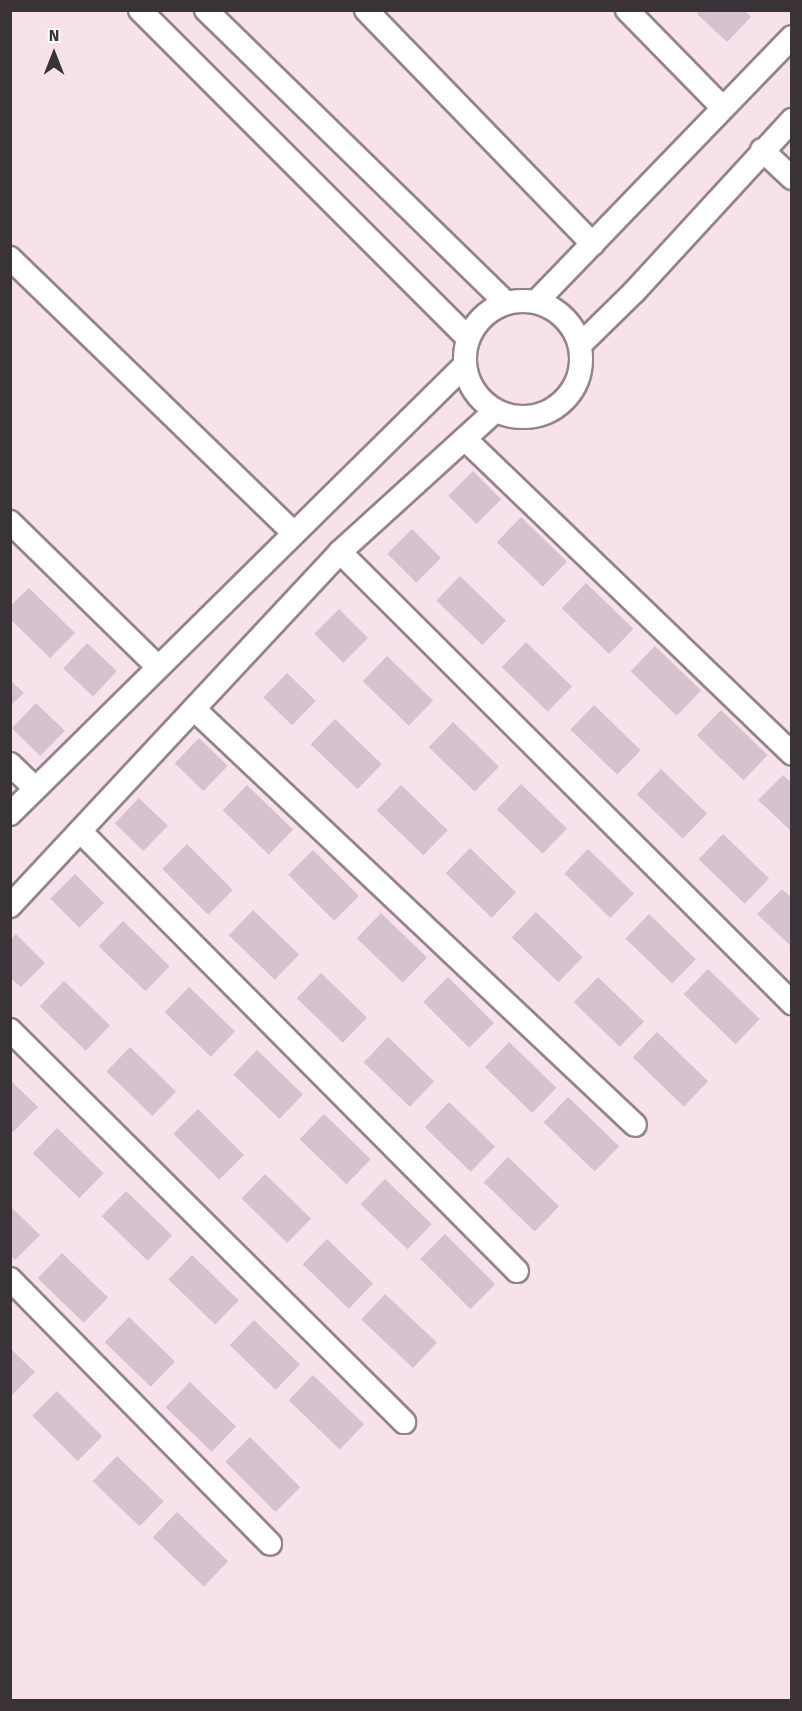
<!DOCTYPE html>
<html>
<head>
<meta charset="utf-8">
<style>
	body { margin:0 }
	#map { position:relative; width:802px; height:1711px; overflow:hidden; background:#f7e2ec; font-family:"Fira Sans",sans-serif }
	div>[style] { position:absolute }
	.building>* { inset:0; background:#d6c2cc; transform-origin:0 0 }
	.roads { filter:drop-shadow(2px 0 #95838c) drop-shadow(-2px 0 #95838c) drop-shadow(0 2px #95838c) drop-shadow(0 -2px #95838c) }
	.minor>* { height:22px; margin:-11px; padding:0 11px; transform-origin:11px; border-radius:11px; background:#fff }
	.minor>.ring { margin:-11px; padding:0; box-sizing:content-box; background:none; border:22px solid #fff; border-radius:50% }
	span { translate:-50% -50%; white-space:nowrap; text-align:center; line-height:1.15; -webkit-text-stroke:6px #fff; paint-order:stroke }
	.frame { position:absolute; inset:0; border:12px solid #393236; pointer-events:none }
	.north { position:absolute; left:24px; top:24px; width:60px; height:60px; -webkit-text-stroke:4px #fff; paint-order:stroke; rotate:0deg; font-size:16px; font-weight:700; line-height:24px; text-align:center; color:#393236 }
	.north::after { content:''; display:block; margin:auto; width:21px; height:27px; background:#393236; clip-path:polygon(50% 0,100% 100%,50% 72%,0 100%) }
</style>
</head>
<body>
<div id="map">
	<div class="building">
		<i style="clip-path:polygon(700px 10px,744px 10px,751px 17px,727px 42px,697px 14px)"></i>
		<i style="left:473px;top:471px;width:40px;height:35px;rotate:45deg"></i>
		<i style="left:521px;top:517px;width:64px;height:35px;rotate:44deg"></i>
		<i style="left:412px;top:529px;width:41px;height:35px;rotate:45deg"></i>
		<i style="left:460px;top:576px;width:64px;height:34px;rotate:44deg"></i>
		<i style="left:586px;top:583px;width:66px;height:35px;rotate:44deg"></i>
		<i style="clip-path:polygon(29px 588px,75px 633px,50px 658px,10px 619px,10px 606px)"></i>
		<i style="left:339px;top:609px;width:41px;height:35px;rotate:45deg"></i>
		<i style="left:526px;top:642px;width:64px;height:35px;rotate:44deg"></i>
		<i style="left:87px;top:643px;width:41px;height:35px;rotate:43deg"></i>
		<i style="left:655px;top:646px;width:64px;height:35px;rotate:44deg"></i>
		<i style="left:387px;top:656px;width:64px;height:35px;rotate:44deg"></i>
		<i style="left:287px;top:673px;width:40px;height:34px;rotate:44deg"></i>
		<i style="clip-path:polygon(10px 680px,24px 693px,10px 706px)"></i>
		<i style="left:36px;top:703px;width:40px;height:35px;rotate:44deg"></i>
		<i style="left:594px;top:705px;width:65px;height:34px;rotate:44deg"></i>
		<i style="left:721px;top:710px;width:65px;height:35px;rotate:44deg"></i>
		<i style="left:335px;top:719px;width:65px;height:35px;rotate:44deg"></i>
		<i style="left:453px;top:722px;width:64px;height:35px;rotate:44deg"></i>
		<i style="left:199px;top:738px;width:40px;height:35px;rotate:44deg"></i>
		<i style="left:661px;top:769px;width:64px;height:35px;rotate:44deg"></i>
		<i style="clip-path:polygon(783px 775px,792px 783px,792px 832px,758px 800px)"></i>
		<i style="left:521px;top:784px;width:64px;height:35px;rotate:44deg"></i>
		<i style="left:247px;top:785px;width:64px;height:35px;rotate:44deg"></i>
		<i style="left:401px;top:785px;width:65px;height:35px;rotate:44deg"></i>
		<i style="left:139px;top:798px;width:40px;height:35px;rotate:44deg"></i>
		<i style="left:723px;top:834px;width:64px;height:35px;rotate:44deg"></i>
		<i style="left:187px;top:844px;width:65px;height:35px;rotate:45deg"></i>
		<i style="left:470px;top:848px;width:64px;height:35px;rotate:44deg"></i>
		<i style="left:588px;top:849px;width:64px;height:34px;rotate:44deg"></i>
		<i style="left:313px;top:850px;width:65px;height:35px;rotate:45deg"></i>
		<i style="left:75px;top:874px;width:41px;height:35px;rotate:45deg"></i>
		<i style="clip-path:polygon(782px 889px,792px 898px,792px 947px,757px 914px)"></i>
		<i style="left:253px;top:910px;width:64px;height:35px;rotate:44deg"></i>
		<i style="left:536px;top:912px;width:65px;height:35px;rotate:44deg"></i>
		<i style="left:381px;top:913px;width:64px;height:35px;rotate:44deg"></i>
		<i style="left:649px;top:914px;width:65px;height:34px;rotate:44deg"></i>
		<i style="left:123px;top:921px;width:65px;height:35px;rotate:44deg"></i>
		<i style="clip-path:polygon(16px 934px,45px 963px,21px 987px,10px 978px,10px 940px)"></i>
		<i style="left:708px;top:969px;width:72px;height:35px;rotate:44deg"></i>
		<i style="left:321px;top:973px;width:64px;height:35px;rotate:44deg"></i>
		<i style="left:448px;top:977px;width:65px;height:35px;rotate:45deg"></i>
		<i style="left:598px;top:977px;width:64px;height:35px;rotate:44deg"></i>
		<i style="left:64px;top:981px;width:64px;height:35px;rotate:44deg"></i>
		<i style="left:189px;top:987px;width:64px;height:35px;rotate:44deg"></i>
		<i style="left:657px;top:1032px;width:71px;height:35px;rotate:44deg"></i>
		<i style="left:388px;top:1037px;width:64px;height:35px;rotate:44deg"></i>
		<i style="left:509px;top:1042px;width:66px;height:35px;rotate:44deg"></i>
		<i style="left:130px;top:1047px;width:64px;height:34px;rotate:44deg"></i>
		<i style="left:257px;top:1050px;width:64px;height:34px;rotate:44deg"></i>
		<i style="clip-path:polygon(10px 1080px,38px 1107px,13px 1132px,10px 1129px)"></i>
		<i style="left:568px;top:1097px;width:71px;height:35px;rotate:44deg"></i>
		<i style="left:449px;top:1102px;width:64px;height:35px;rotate:44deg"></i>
		<i style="left:198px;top:1109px;width:65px;height:35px;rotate:45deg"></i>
		<i style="left:324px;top:1114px;width:65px;height:35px;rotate:44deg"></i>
		<i style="left:57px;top:1128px;width:65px;height:35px;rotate:44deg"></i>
		<i style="left:508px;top:1157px;width:71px;height:35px;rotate:44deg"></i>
		<i style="left:265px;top:1174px;width:64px;height:34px;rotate:44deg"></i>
		<i style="left:385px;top:1179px;width:65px;height:35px;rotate:44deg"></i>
		<i style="left:126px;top:1191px;width:64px;height:35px;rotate:44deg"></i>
		<i style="clip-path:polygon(10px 1206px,40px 1235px,15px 1260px,10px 1255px)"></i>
		<i style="left:445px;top:1234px;width:71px;height:35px;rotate:45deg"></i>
		<i style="left:327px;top:1239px;width:64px;height:35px;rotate:44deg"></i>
		<i style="left:62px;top:1253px;width:64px;height:35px;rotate:44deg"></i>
		<i style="left:192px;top:1255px;width:65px;height:34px;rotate:44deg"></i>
		<i style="left:385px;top:1294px;width:71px;height:35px;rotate:43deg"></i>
		<i style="left:129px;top:1317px;width:64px;height:35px;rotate:44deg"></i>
		<i style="left:254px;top:1320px;width:64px;height:35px;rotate:44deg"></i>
		<i style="clip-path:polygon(10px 1348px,35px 1372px,10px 1397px)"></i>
		<i style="left:313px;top:1375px;width:71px;height:35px;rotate:44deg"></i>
		<i style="left:190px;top:1382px;width:64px;height:35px;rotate:44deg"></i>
		<i style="left:57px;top:1391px;width:64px;height:35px;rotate:45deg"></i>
		<i style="left:250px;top:1437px;width:71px;height:35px;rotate:45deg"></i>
		<i style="left:117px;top:1456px;width:65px;height:35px;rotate:44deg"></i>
		<i style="left:177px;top:1512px;width:71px;height:35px;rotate:44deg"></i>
	</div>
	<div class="roads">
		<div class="minor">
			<i style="left:140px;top:10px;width:464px;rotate:45deg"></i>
			<i style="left:206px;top:10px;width:419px;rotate:44.3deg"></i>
			<i style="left:366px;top:10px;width:326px;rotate:45.9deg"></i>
			<i style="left:627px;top:10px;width:134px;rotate:45.6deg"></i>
			<i style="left:762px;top:150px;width:41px;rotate:43deg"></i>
			<i style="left:10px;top:258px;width:395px;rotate:44.1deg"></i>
			<i class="ring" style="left:465px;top:301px;width:94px;height:94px"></i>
			<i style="left:536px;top:302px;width:368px;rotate:-46deg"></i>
			<i style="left:580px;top:345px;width:76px;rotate:-44.5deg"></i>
			<i style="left:634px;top:292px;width:234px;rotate:-47.4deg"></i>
			<i style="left:465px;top:439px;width:454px;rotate:43.9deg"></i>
			<i style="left:10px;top:522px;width:207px;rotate:44.4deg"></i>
			<i style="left:340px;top:552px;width:639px;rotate:44.94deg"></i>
			<i style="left:194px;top:709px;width:606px;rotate:43.33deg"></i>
			<i style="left:10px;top:764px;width:35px;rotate:44deg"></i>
			<i style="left:10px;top:814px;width:639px;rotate:-44.62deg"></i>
			<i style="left:80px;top:831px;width:620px;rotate:45.2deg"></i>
			<i style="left:10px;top:906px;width:484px;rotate:-47deg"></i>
			<i style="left:340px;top:552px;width:210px;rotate:-42.3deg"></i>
			<i style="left:10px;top:1030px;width:556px;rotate:44.85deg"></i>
			<i style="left:10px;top:1279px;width:371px;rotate:45.5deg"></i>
		</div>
	</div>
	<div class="frame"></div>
	<div class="north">N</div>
</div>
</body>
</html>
